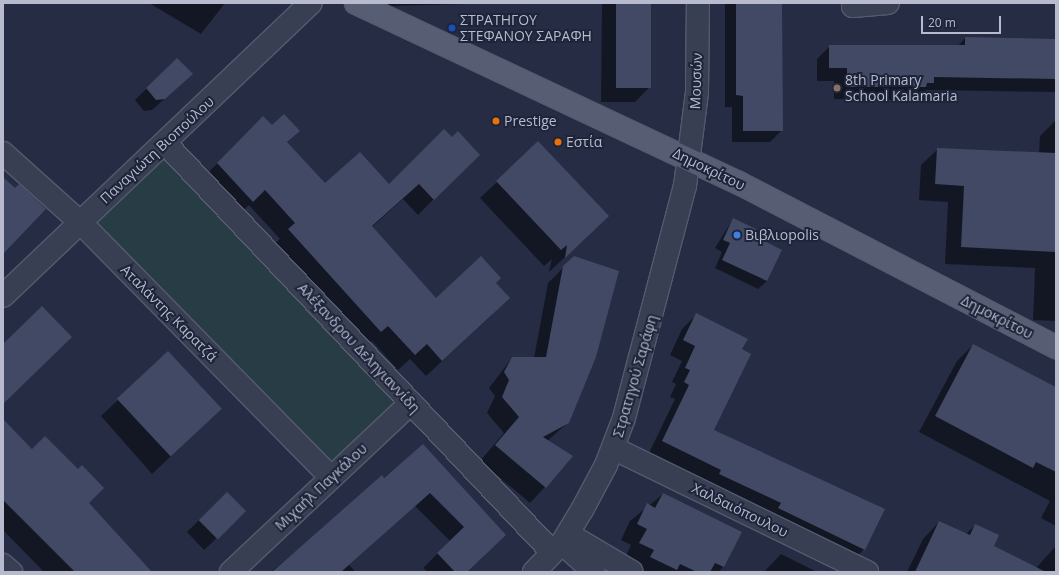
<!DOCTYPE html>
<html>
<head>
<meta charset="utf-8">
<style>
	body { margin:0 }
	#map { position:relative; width:1059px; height:575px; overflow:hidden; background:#252c44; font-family:"Open Sans",sans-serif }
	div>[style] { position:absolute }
	.green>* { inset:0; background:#273c45; transform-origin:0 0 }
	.shadow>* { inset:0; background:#0007 }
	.building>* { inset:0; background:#414964; transform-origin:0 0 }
	.roads { filter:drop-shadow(1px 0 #555a6e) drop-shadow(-1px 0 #555a6e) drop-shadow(0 1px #555a6e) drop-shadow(0 -1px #555a6e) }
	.minor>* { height:22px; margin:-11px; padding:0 11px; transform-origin:11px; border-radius:11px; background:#393f53 }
	.major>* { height:22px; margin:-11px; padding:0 11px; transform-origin:11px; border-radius:11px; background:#575e73 }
	.dots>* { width:11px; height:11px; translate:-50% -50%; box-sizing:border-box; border:2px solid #1e2439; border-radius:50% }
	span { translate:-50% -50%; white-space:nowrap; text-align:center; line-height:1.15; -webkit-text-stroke:4px #1e2439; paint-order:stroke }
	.poi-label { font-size:14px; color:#b7bbcd }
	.left { translate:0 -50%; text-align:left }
	.street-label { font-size:14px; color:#b7bbcd }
	.frame { position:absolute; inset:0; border:4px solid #b7bbcd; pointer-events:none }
	.scale { position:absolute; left:921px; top:16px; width:80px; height:18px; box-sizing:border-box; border:2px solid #b7bbcd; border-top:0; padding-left:5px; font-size:12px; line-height:14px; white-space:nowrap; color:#b7bbcd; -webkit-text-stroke:3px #1e2439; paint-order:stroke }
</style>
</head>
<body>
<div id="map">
	<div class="green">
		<i style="left:162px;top:157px;width:341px;height:92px;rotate:46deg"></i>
	</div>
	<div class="shadow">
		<i style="clip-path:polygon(149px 3px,225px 3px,201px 34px)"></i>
		<i style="clip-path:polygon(387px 3px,513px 3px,387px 6px)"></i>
		<i style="clip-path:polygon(602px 3px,650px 3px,649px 88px,635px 102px,601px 102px)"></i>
		<i style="clip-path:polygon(725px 3px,782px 3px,782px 130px,770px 142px,732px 142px,732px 107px,725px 107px)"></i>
		<i style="clip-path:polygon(965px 38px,1056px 40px,1056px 92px,926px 90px,912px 100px,834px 99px,834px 81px,817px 81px,817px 59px,830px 46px,958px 46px)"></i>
		<i style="clip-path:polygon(177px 59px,180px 85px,152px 110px,144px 111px,135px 100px)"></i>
		<i style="clip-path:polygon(263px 117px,272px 127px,298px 131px,286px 143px,325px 184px,389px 186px,463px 170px,418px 215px,403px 199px,372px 227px,436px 300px,495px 283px,493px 314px,426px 376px,410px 359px,398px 370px,372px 341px,364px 347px,273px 245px,280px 239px,249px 205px,236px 217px,202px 179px)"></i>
		<i style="clip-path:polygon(1056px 120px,1056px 321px,1033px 320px,1035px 268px,945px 264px,948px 202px,919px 200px,921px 165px,938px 149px,1039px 153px,1040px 136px)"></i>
		<i style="clip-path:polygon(497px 182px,591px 233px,549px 272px,552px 259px,544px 266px,480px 198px)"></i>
		<i style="clip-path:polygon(733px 219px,752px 236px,767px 281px,758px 289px,715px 268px,722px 252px,715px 248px)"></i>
		<i style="clip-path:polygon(564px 267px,569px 422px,547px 441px,545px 487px,530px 503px,480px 461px,504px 433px,487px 413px,495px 396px,489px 388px,512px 358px,534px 358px,548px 283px)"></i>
		<i style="clip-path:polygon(696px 315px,741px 350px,713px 430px,864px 549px,850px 564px,648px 455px,675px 399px,670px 397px,676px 384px,672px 382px,682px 361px,670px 355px,682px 329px)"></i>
		<i style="clip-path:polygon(973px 345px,1056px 387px,1056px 526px,1041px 518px,1050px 501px,919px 432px,957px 361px)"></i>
		<i style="clip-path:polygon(168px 353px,204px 425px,152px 474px,101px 416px)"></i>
		<i style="clip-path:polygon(3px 421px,88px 503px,151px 572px,44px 572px,3px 530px)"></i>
		<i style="clip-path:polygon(423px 445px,504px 535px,466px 572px,428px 572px,423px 568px,450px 541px,415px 506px,349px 565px,356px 572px,271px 572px)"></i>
		<i style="clip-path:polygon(663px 494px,723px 567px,718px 572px,636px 572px,624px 560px,631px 545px,621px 540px,630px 521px)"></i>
		<i style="clip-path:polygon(199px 520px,233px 523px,204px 550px,187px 532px)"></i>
		<i style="clip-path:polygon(939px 522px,965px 535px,975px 525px,992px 547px,1036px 568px,1055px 547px,1056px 572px,907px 572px,923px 539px)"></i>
		<i style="clip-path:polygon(781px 554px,817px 572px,764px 572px)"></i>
	</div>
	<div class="building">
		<i style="left:616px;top:3px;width:35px;height:85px"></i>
		<i style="clip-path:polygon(736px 3px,782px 3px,783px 131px,743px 131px,743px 96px,736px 95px)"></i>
		<i style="clip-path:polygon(965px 37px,1056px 39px,1056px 79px,934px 77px,934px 83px,927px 83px,926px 87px,847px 87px,847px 68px,829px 68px,829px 45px,965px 45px)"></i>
		<i style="clip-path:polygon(177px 58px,193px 74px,165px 99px,156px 100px,146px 88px)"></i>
		<i style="clip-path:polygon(284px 114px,300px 131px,287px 142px,325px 183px,360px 152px,389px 184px,444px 129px,452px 137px,458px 131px,480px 155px,434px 200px,419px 184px,372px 226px,436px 298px,481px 256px,501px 278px,496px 283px,510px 298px,442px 361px,427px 344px,415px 355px,388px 326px,381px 332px,288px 229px,295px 223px,265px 190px,253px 202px,217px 163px,263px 116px,272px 125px)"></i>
		<i style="clip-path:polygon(538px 141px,609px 216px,565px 258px,567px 245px,561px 250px,496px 181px)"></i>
		<i style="clip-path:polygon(937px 148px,1056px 153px,1056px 252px,961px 247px,964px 186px,935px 184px)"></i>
		<i style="clip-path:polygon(3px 177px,15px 188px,19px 184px,46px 209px,3px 254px)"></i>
		<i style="clip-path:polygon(733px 218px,756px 229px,753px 235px,782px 250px,767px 281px,722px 260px,730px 243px,723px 240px)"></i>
		<i style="clip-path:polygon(574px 256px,619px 271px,596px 357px,569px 423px,543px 437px,573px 456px,546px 488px,495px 445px,519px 417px,502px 397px,509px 380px,504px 372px,512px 357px,546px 357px,563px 266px)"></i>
		<i style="clip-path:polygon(42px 306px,72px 337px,3px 404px,3px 344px)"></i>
		<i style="clip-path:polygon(696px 313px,748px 339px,742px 349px,751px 354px,714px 430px,885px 509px,865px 550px,778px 508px,781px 503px,719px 474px,721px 470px,662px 441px,689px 385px,684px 382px,690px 370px,685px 368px,695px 346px,683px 340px)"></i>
		<i style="clip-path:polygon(973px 344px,1056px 387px,1056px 472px,1036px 462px,1033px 468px,935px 416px)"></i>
		<i style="left:168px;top:351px;width:79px;height:70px;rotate:47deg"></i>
		<i style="clip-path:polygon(3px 419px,32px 449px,45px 436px,78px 469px,82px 465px,104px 488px,89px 503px,152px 572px,75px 572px,3px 500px)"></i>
		<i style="clip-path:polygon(423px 444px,506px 535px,467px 572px,455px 572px,437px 553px,464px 527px,430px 493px,341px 572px,272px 572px,382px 475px,384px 478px)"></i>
		<i style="left:227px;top:492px;width:27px;height:40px;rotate:45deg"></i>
		<i style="clip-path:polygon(663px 493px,742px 532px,724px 567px,715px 563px,710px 572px,697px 572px,680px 564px,677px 570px,650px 557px,654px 550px,639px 543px,647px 529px,637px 524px,647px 503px,655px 508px)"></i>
		<i style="clip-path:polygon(939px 521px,970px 535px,975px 524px,999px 535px,994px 546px,1046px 572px,915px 572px)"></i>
	</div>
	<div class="roads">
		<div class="minor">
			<i style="left:853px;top:3px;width:3px;rotate:90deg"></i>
			<i style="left:853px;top:6px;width:35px;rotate:-5deg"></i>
			<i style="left:165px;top:143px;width:564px;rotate:46.58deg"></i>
			<i style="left:3px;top:153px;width:103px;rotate:41.9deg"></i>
			<i style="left:80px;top:222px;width:358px;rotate:45.5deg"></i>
			<i style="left:3px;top:296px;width:425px;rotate:-43.6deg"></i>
			<i style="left:613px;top:448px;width:283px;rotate:26deg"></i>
			<i style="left:568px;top:534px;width:74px;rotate:30.7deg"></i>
			<i style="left:562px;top:543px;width:43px;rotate:42.2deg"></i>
			<i style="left:3px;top:565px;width:11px;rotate:41deg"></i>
			<i style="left:231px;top:572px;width:247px;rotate:-43.2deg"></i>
			<i style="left:534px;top:572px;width:40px;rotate:-46deg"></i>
			<i style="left:562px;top:543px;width:39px;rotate:-59deg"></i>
			<i style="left:582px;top:510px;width:51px;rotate:-61.9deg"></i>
			<i style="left:606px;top:465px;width:50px;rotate:-69deg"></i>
			<i style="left:624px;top:418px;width:240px;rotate:-75.3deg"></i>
			<i style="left:685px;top:186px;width:95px;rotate:-82.7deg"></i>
			<i style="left:697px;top:92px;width:89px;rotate:-89.4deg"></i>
		</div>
		<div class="major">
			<i style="left:356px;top:3px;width:423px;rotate:25.2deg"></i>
			<i style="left:739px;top:183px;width:357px;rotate:27.4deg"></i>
		</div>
	</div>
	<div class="dots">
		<i style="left:452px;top:28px;background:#1a4fb4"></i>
		<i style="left:837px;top:88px;background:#8d6e63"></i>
		<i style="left:496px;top:121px;background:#e8710a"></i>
		<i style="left:558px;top:142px;background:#e8710a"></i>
		<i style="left:737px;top:235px;background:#3f7fe0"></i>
	</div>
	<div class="poi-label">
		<span class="left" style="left:460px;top:28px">ΣΤΡΑΤΗΓΟΥ<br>ΣΤΕΦΑΝΟΥ ΣΑΡΑΦΗ</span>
		<span class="left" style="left:845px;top:88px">8th Primary<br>School Kalamaria</span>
		<span class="left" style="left:504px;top:121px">Prestige</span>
		<span class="left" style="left:566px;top:142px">Εστία</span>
		<span class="left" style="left:745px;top:235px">Βιβλιοpolis</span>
	</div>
	<div class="street-label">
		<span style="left:696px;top:81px;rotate:-88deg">Μουσών</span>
		<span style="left:157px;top:150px;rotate:-43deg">Παναγιώτη Βιοπούλου</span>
		<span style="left:709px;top:169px;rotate:26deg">Δημοκρίτου</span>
		<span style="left:169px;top:313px;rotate:45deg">Αταλάντης Καρατζά</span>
		<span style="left:997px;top:317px;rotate:27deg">Δημοκρίτου</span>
		<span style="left:359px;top:348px;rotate:47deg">Αλέξανδρου Δεληγιαννίδη</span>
		<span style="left:635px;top:376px;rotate:-74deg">Στρατηγού Σαράφη</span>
		<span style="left:321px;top:487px;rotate:-43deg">Μιχαήλ Παγκάλου</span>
		<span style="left:740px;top:510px;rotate:26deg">Χαλδαιόπουλου</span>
	</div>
	<div class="frame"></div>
	<div class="scale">20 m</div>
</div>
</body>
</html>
